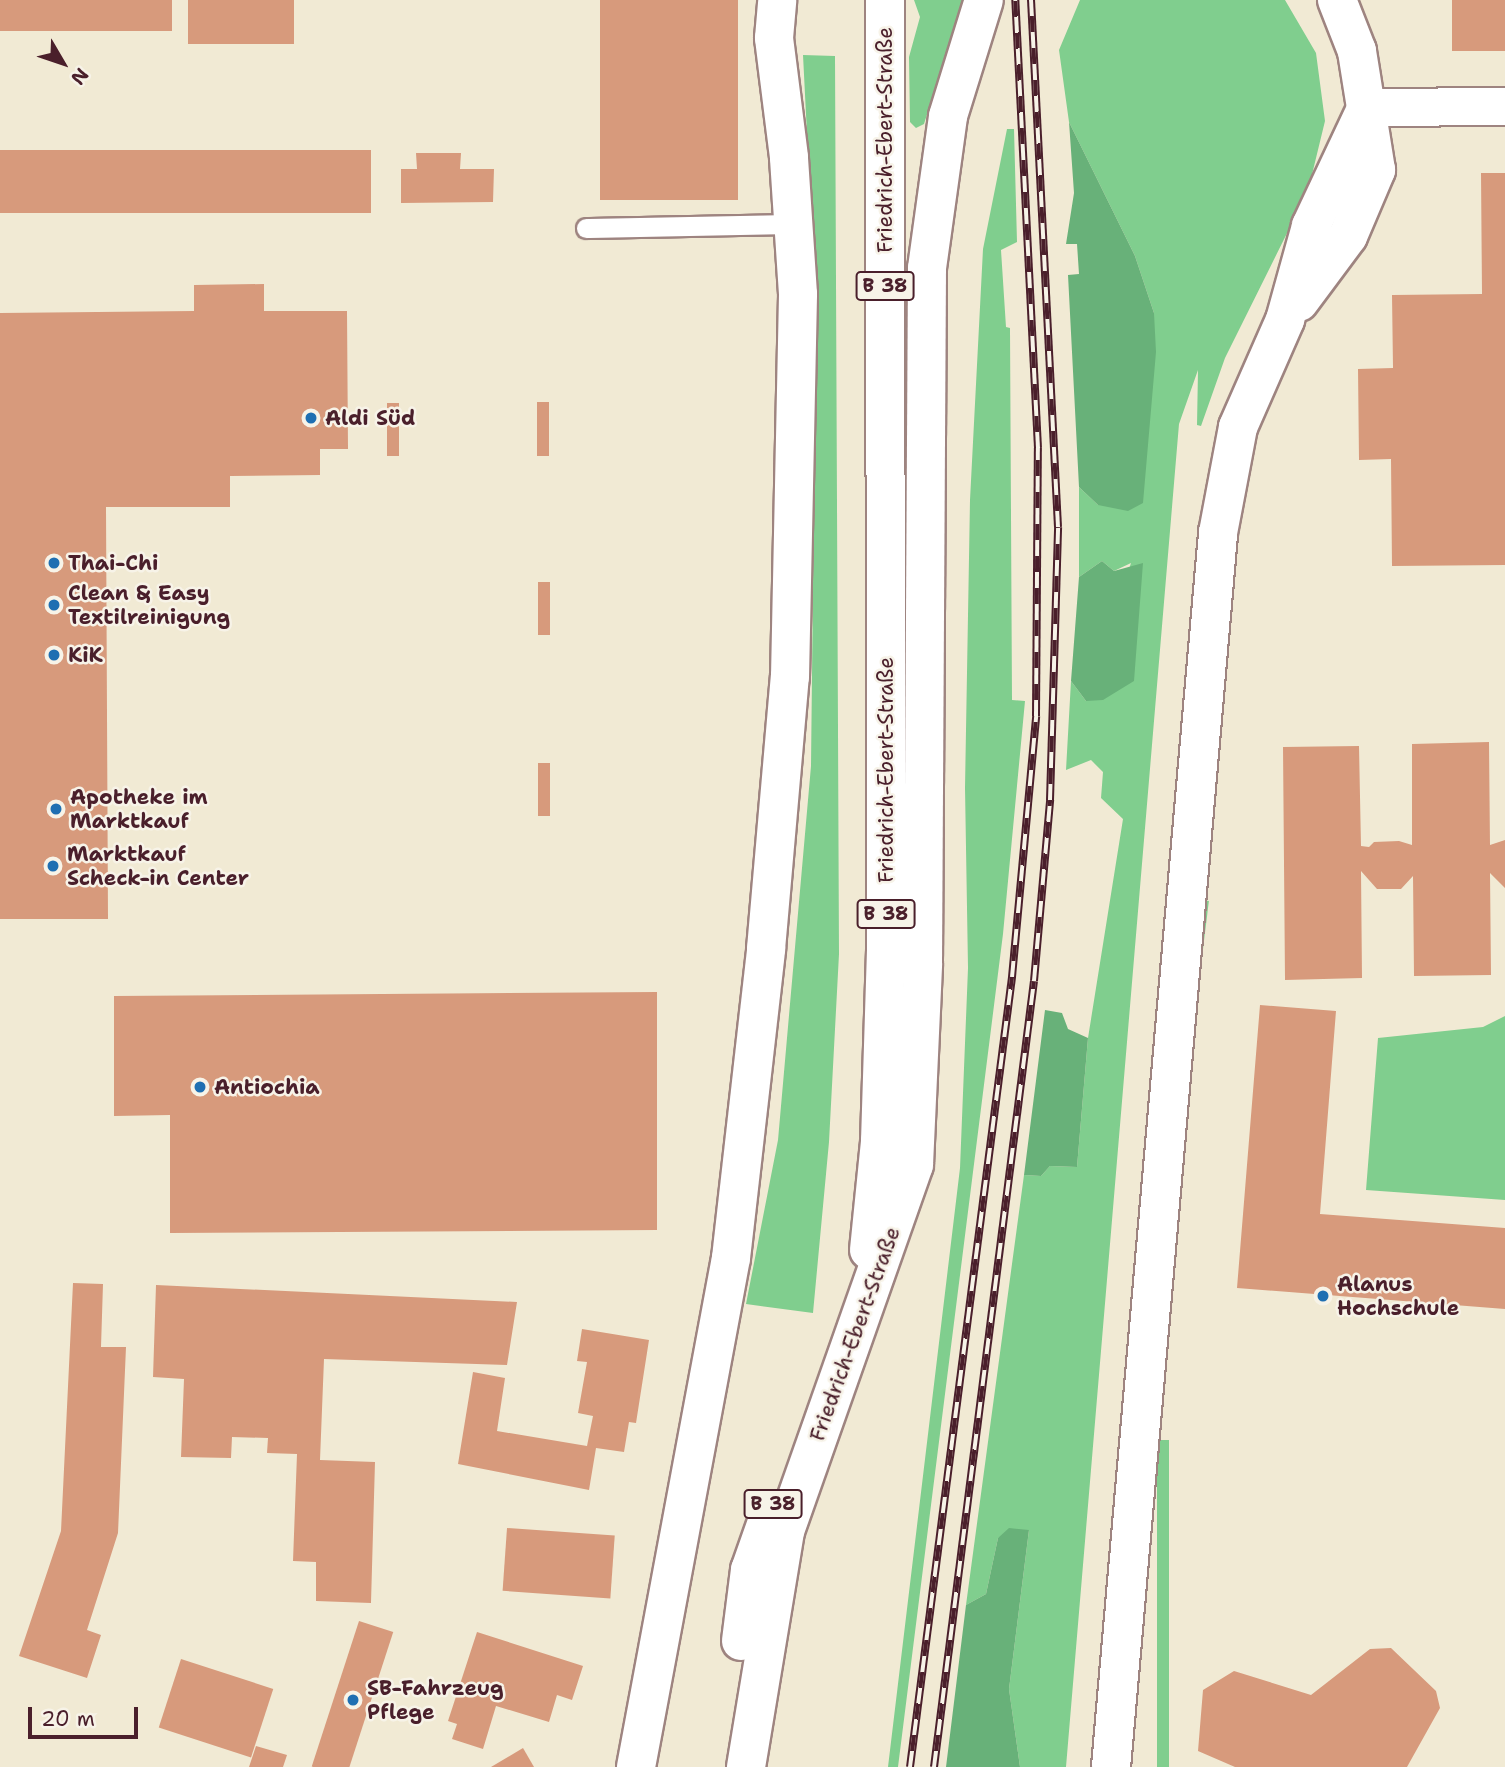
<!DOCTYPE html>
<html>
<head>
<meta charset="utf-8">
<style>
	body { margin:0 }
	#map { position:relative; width:1505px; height:1767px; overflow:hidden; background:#f1ead4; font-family:"Shantell Sans",sans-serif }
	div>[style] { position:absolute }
	.green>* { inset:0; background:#80ce8e; transform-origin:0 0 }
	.forest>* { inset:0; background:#68b179 }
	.building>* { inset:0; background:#d79a7c; transform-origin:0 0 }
	.roads { filter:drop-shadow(2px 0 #9e8480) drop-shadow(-2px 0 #9e8480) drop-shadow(0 2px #9e8480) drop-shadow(0 -2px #9e8480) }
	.lane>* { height:19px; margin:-9.5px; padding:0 9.5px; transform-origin:9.5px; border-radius:9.5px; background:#fff }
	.street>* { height:37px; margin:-18.5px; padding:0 18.5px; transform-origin:18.5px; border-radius:18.5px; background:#fff }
	.secondary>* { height:38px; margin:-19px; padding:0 19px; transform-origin:19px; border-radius:19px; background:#fff }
	.primary>* { height:38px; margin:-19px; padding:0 19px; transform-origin:19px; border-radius:19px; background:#fff }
	.rail>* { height:8px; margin-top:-4px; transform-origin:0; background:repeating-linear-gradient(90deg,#f7f3e8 0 16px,#4a1f2b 0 32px); box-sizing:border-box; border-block:2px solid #4a1f2b }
	.dots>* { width:19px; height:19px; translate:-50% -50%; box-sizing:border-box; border:4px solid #f7f3e8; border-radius:50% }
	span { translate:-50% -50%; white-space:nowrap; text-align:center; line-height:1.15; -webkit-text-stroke:5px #f7f3e8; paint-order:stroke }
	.shield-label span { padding:2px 5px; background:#f7f3e8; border:2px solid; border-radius:5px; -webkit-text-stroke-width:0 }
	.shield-label { font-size:19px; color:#4a1f2b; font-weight:700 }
	.street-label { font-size:21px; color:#4a1f2b }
	.poi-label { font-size:21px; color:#4a1f2b; font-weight:700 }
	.left { translate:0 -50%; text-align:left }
	.north { position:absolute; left:28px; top:28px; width:70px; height:70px; -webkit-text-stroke:5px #f7f3e8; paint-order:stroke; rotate:129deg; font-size:19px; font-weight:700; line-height:28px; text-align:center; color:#4a1f2b }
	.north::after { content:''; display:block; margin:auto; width:24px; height:32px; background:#4a1f2b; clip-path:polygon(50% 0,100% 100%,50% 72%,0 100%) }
	.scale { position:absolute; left:28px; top:1707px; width:110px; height:32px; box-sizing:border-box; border:4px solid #4a1f2b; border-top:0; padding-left:9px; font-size:21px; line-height:24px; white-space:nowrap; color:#4a1f2b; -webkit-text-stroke:5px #f7f3e8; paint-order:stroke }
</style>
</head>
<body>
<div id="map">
	<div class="green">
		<i style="clip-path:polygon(914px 0,963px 0,924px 124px,916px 128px,910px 122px,909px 57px,920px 17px)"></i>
		<i style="clip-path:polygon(1080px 0,1285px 0,1316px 53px,1325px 121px,1308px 191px,1225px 358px,1201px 426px,1197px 425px,1198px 370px,1179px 424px,1066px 1767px,1020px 1767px,1009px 1689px,1029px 1530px,998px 1538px,986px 1594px,966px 1605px,1024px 1175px,1041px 1176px,1050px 1166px,1077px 1167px,1088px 1038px,1123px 819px,1101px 798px,1103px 772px,1091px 760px,1066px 770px,1071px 681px,1086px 701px,1131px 563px,1114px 571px,1102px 561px,1079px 577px,1079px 487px,1098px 505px,1154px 313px,1135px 256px,1069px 122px,1059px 50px)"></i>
		<i style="clip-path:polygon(803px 55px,835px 56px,839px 954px,829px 1142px,813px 1313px,746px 1304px,778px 1140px,811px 766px,816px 312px)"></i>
		<i style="clip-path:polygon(1007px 129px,1014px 129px,1017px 242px,1001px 250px,1006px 327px,1010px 328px,1012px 700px,1025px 701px,1003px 934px,898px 1767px,888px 1767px,960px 1168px,968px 968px,965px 788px,970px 500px,983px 249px)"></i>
		<i style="left:1193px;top:899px;width:16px;height:398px;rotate:7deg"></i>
		<i style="clip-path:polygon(1505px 1016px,1505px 1200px,1366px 1190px,1378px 1038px,1483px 1027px)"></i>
		<i style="left:1157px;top:1440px;width:12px;height:327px"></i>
	</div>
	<div class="forest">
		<i style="clip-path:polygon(1069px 122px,1135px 256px,1154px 313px,1156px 352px,1143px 503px,1128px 511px,1098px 505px,1079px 487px,1068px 275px,1079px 274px,1077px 244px,1066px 244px,1074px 193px)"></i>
		<i style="clip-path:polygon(1102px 561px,1114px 571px,1143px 563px,1134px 681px,1103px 700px,1086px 701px,1071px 681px,1079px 577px)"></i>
		<i style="clip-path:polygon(1045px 1010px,1062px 1013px,1068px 1029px,1088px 1038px,1077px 1167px,1050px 1166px,1041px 1176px,1024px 1175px)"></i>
		<i style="clip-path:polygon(1009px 1528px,1029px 1530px,1009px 1689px,1020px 1767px,946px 1767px,966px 1605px,986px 1594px,998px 1538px)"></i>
	</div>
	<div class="building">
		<i style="left:0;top:0;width:172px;height:31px"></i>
		<i style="left:188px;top:0;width:106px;height:44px"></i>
		<i style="left:600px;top:0;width:138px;height:200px"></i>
		<i style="left:1452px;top:0;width:53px;height:51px"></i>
		<i style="left:371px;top:150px;width:63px;height:371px;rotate:90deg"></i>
		<i style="clip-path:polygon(416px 153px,461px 153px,460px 169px,494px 169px,493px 202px,401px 203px,401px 169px,417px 169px)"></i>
		<i style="clip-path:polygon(1481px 173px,1505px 173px,1505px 565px,1392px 566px,1391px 459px,1359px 460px,1358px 369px,1393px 368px,1392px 295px,1482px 294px)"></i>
		<i style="clip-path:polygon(264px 284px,264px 311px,347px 311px,348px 449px,320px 449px,320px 475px,230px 476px,230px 507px,106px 507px,108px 919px,0 919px,0 313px,194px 311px,194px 285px)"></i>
		<i style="left:537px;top:402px;width:12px;height:54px"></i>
		<i style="left:387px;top:403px;width:12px;height:53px"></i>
		<i style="left:538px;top:582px;width:12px;height:53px"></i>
		<i style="clip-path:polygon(1489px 742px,1490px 845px,1505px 840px,1505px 888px,1490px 873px,1491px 975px,1414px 976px,1413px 876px,1401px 889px,1377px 889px,1361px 871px,1362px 978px,1285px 980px,1283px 747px,1359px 746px,1361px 846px,1369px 847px,1374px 842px,1399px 841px,1412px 845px,1412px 744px)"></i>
		<i style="left:538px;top:763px;width:12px;height:53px"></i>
		<i style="clip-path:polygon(657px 992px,657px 1230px,170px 1233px,170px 1115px,114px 1116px,114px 996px)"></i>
		<i style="clip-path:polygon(1260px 1005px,1336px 1011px,1320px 1214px,1505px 1228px,1505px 1309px,1237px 1288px)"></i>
		<i style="clip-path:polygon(73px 1283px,103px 1284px,101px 1347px,126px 1347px,118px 1533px,87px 1630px,101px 1635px,87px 1678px,19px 1656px,61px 1531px)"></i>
		<i style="clip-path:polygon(156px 1285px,517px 1302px,507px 1365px,324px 1359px,320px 1460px,375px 1462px,371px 1603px,316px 1601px,316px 1562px,293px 1561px,297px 1454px,267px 1453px,268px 1438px,232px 1437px,231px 1458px,181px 1457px,184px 1379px,153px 1377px)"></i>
		<i style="clip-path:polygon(582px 1329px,649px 1340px,636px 1423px,629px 1422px,624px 1452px,596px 1448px,589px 1490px,458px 1464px,473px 1372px,505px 1378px,497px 1431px,587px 1446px,593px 1416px,578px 1413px,587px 1362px,577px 1361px)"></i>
		<i style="left:507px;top:1528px;width:108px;height:63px;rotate:4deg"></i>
		<i style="left:359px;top:1621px;width:36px;height:153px;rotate:18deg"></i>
		<i style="clip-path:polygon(477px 1632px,583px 1666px,572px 1700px,557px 1695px,549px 1722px,496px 1706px,483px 1749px,452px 1739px,457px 1724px,448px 1721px)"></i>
		<i style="clip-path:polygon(1391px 1648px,1436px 1691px,1440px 1708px,1407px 1767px,1235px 1767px,1198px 1751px,1203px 1690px,1234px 1671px,1311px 1695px,1370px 1649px)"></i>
		<i style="left:181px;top:1659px;width:97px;height:72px;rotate:18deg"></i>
		<i style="clip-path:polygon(256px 1746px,287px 1755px,283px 1767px,249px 1767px)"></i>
		<i style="clip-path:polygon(523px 1748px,534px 1767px,491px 1767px)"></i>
	</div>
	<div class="roads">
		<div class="lane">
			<i style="left:586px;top:228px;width:207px;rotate:-1.1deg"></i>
		</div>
		<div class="street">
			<i style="left:1367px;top:107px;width:138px;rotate:-0.4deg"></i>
		</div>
		<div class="secondary">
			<i style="left:1299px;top:302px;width:82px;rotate:-53.4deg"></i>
			<i style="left:1348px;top:236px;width:72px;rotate:-67deg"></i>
			<i style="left:1376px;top:170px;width:121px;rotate:-99.1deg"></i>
			<i style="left:1357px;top:51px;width:55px;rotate:-111.4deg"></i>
			<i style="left:636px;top:1767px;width:518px;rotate:-79.43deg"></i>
			<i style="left:731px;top:1258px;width:311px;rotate:-83.5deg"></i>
			<i style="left:766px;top:949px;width:273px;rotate:-85deg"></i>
			<i style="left:790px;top:677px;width:383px;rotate:-88.8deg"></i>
			<i style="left:798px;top:294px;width:137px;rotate:-93.8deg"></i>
			<i style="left:789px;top:157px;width:120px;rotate:-97.2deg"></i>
			<i style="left:774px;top:38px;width:38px;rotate:-85deg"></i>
			<i style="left:1111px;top:1767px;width:1239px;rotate:-85.04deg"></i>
			<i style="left:1218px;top:533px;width:108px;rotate:-79.3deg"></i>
			<i style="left:1238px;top:427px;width:117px;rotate:-66.3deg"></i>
			<i style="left:1285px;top:320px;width:98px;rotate:-74.5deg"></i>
			<i style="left:1311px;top:226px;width:132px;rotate:-64.8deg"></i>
		</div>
		<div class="primary">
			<i style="left:869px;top:1250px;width:110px;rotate:-84.2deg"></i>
			<i style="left:880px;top:1141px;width:190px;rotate:-88.2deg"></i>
			<i style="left:886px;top:951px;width:951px;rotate:-90.06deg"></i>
			<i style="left:741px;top:1641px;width:72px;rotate:-82.8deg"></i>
			<i style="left:750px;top:1570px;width:54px;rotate:-70.6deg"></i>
			<i style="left:746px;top:1767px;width:239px;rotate:-80.6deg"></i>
			<i style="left:785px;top:1531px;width:388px;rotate:-70.6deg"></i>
			<i style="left:914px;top:1165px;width:202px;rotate:-87.4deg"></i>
			<i style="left:923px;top:963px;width:695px;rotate:-89.67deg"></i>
			<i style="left:927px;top:268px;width:153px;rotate:-82.1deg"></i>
			<i style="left:948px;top:116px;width:121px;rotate:-72.8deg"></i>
		</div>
	</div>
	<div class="rail">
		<i style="left:910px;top:1767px;width:797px;rotate:-82.64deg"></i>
		<i style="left:1012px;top:977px;width:262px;rotate:-84.7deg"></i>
		<i style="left:1036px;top:716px;width:268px;rotate:-89.6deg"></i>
		<i style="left:1038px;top:448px;width:449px;rotate:-92.9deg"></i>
		<i style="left:934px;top:1767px;width:792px;rotate:-82.75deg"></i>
		<i style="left:1034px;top:981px;width:182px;rotate:-84.9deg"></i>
		<i style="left:1050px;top:800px;width:273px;rotate:-88.3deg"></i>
		<i style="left:1058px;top:527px;width:528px;rotate:-92.93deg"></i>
	</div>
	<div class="dots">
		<i style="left:311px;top:418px;background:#1f6fb2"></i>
		<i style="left:54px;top:563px;background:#1f6fb2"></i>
		<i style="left:54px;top:605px;background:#1f6fb2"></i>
		<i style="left:54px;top:655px;background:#1f6fb2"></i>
		<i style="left:56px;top:809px;background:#1f6fb2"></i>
		<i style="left:53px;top:866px;background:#1f6fb2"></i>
		<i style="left:200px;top:1087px;background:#1f6fb2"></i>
		<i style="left:1323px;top:1296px;background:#1f6fb2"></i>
		<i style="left:353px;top:1700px;background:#1f6fb2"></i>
	</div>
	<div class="shield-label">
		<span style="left:885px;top:286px">B 38</span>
		<span style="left:886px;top:914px">B 38</span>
		<span style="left:773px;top:1504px">B 38</span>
	</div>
	<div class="street-label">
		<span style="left:885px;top:140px;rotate:-90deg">Friedrich-Ebert-Straße</span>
		<span style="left:886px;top:770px;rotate:-90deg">Friedrich-Ebert-Straße</span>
		<span style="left:855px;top:1334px;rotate:-70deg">Friedrich-Ebert-Straße</span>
	</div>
	<div class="poi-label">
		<span class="left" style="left:325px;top:418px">Aldi Süd</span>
		<span class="left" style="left:68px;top:563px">Thai-Chi</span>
		<span class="left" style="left:68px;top:605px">Clean &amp; Easy<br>Textilreinigung</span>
		<span class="left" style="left:68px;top:655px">KiK</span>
		<span class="left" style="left:70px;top:809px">Apotheke im<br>Marktkauf</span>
		<span class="left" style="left:67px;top:866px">Marktkauf<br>Scheck-in Center</span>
		<span class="left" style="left:214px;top:1087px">Antiochia</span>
		<span class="left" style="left:1337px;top:1296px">Alanus<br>Hochschule</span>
		<span class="left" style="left:367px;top:1700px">SB-Fahrzeug<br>Pflege</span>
	</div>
	<div class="north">N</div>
	<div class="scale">20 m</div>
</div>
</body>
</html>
